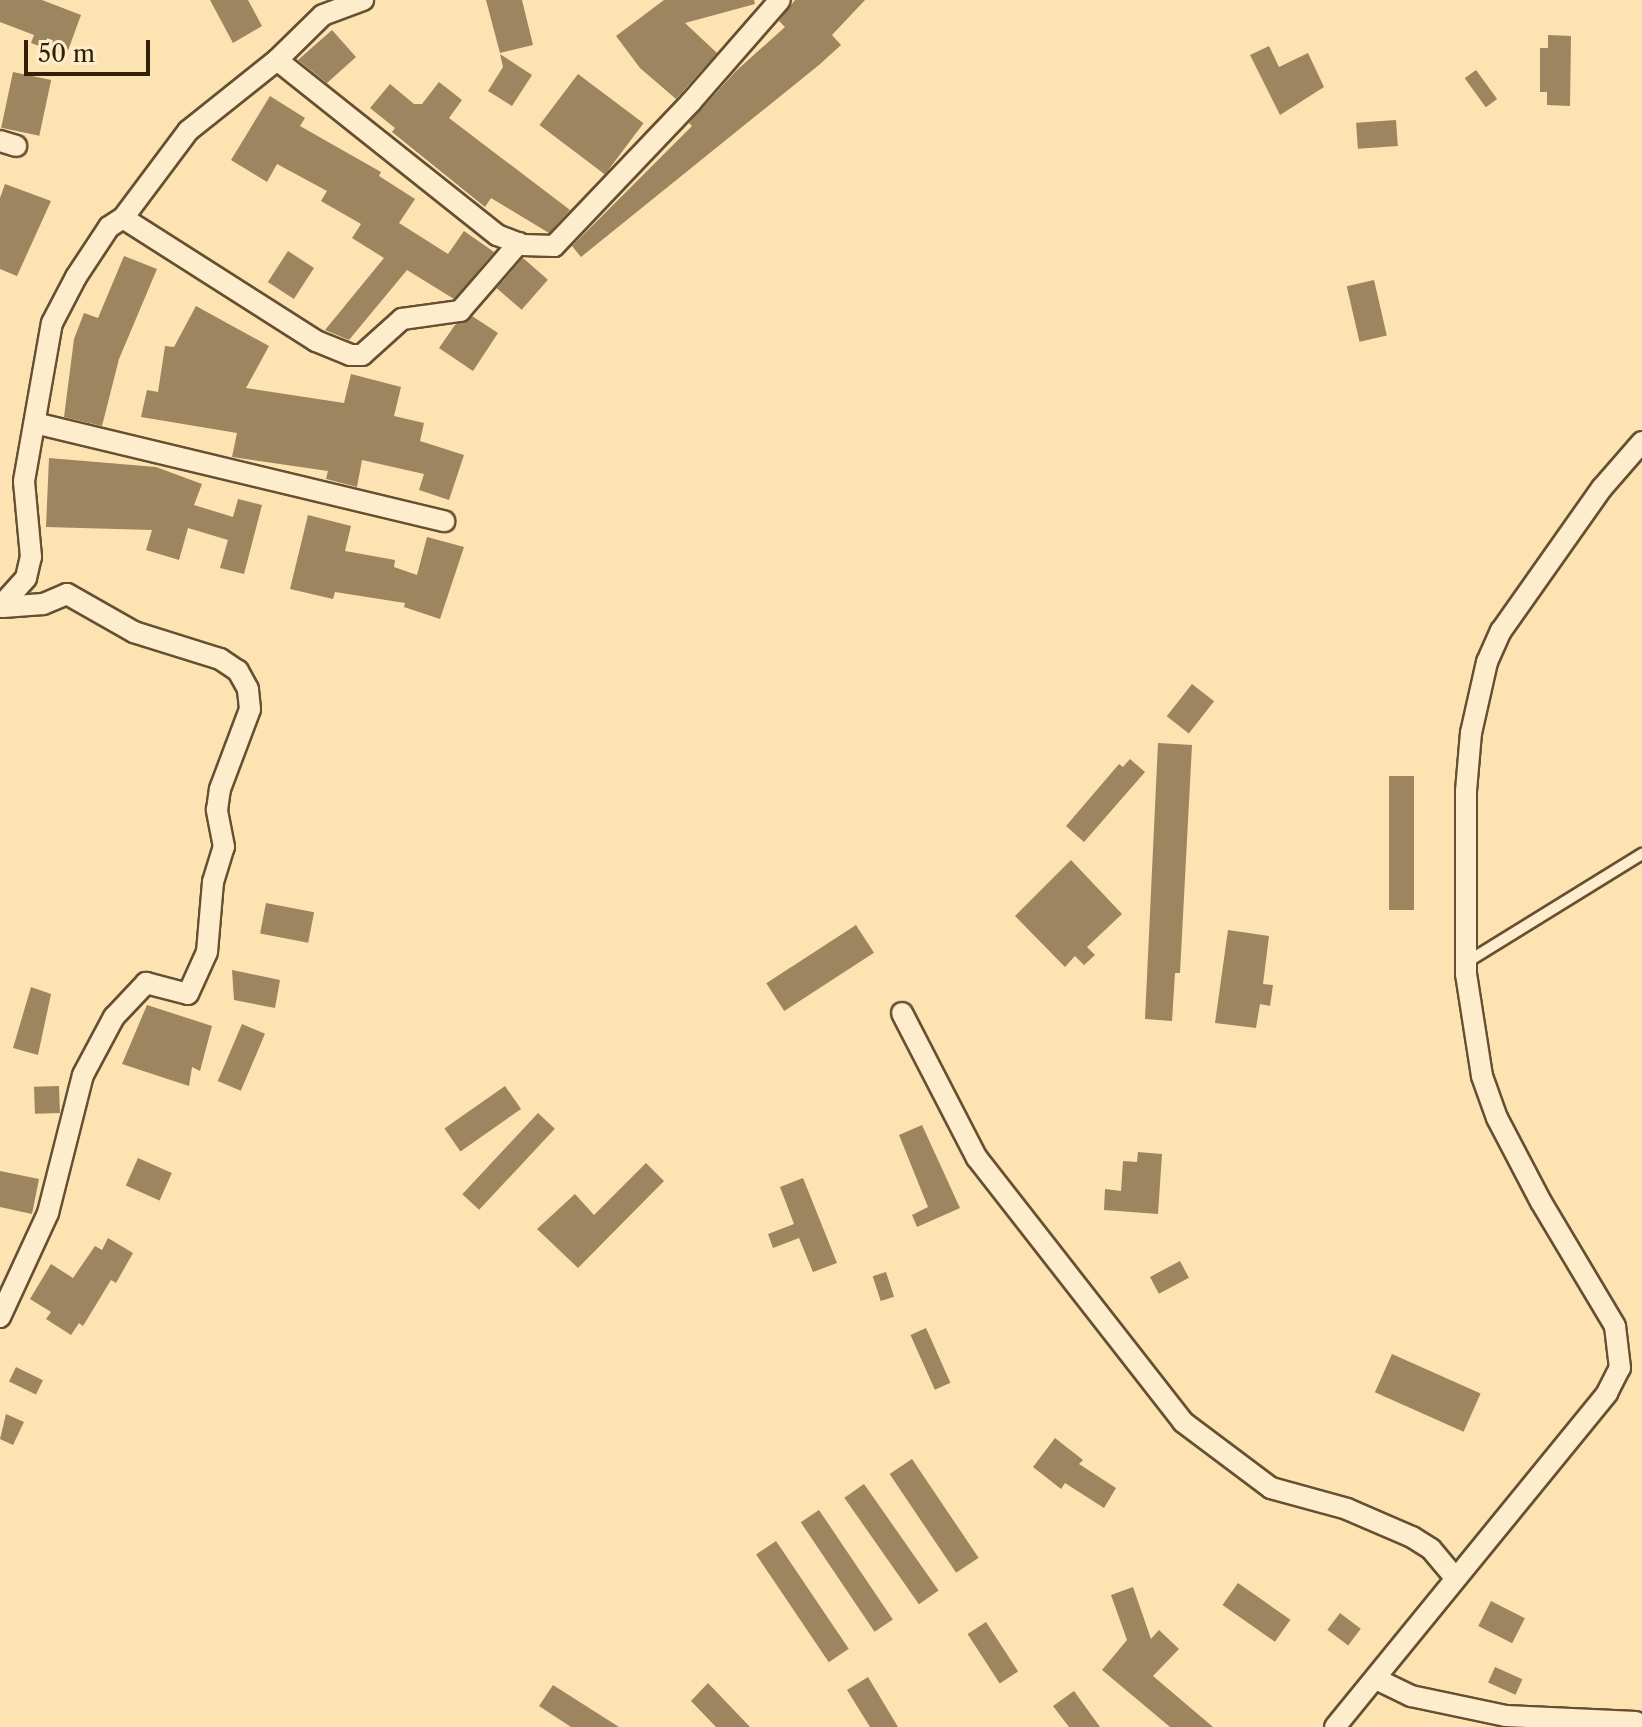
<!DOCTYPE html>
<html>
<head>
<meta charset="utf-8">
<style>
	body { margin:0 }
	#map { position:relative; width:1642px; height:1727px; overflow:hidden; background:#fde3b2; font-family:"Libre Caslon Text",serif }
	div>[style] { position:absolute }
	.building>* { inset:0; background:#9c855f; transform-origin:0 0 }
	.roads { filter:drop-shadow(2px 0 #665031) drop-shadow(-2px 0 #665031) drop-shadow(0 2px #665031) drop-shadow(0 -2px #665031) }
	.lane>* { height:10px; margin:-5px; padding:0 5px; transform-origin:5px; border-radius:5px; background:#feedcd }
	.street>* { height:20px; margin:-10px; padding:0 10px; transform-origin:10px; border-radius:10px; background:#feedcd }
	span { translate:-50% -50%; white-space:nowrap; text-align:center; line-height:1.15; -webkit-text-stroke:7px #feedcd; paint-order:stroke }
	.scale { position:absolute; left:24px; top:40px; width:126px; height:36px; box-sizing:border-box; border:4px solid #331f06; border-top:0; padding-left:10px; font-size:24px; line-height:28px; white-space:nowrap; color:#331f06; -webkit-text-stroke:6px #feedcd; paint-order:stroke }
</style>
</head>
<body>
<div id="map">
	<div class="building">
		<i style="clip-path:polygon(0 0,42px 0,81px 15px,66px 56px,31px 43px,34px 35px,0 22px)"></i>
		<i style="clip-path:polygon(210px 0,248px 0,262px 26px,233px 43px)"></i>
		<i style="clip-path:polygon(486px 0,522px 0,533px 45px,500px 53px)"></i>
		<i style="clip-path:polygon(664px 0,754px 0,755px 4px,685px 23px,717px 53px,676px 99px,640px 68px,616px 36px)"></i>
		<i style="clip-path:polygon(795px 0,865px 0,832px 35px,841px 45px,819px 65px,581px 257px,572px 246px,692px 126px,689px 123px,736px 71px,785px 27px,779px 21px)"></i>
		<i style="clip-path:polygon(332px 30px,356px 57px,327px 83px,298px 60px)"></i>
		<i style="clip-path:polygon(1548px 35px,1571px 36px,1570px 106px,1547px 105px,1547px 92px,1540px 92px,1540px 48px,1548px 48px)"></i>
		<i style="clip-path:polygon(1269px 46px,1279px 67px,1308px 53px,1324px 87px,1280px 115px,1250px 55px)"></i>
		<i style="clip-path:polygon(500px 54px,532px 75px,512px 106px,488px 91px,503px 67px)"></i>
		<i style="left:1476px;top:70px;width:36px;height:14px;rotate:54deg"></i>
		<i style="left:13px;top:72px;width:39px;height:57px;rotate:12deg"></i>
		<i style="left:578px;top:74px;width:82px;height:64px;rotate:37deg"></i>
		<i style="clip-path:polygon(439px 82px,462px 100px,449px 118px,570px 210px,549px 233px,491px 198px,485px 207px,392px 132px,395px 128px,370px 108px,390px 84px,414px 104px,422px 104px)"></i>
		<i style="clip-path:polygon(270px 96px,305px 118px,300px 126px,381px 172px,379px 176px,415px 199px,399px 223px,448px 254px,464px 231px,494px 252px,454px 299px,407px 270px,349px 340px,325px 330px,384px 258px,352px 238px,361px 224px,321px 201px,327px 191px,277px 164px,267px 182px,231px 160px)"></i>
		<i style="left:1396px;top:120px;width:26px;height:40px;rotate:86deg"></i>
		<i style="clip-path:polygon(5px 184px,51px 201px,17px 276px,0 269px,0 198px)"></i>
		<i style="left:288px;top:251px;width:31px;height:37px;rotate:33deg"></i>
		<i style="clip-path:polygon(124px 256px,157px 269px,119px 359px,102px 426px,64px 417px,74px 339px,84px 313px,98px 318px)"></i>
		<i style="left:523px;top:258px;width:33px;height:40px;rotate:41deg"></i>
		<i style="left:1374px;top:280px;width:57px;height:28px;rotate:77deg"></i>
		<i style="clip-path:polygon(196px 306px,269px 346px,246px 388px,344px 403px,351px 374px,401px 387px,394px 416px,424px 423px,420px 441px,464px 455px,449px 500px,419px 490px,424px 474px,362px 460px,357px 487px,326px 479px,328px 471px,232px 457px,237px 433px,141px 417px,147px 390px,158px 392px,165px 346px,174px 347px)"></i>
		<i style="clip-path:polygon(472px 316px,498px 333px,473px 371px,439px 348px,455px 325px)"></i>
		<i style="clip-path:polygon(49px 458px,156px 467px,202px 484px,194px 505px,233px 517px,238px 499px,262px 505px,244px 574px,220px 568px,228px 540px,188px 528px,179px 560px,146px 550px,152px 530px,46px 527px)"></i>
		<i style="clip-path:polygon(308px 515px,351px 526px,345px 551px,395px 560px,394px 567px,417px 575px,427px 537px,464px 547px,440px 619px,404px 607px,405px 603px,335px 592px,333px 599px,290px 589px)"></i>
		<i style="left:1192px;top:684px;width:28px;height:41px;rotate:38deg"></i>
		<i style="clip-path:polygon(1158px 743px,1192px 745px,1180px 973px,1175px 973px,1172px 1021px,1145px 1019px)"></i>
		<i style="clip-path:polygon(1130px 759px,1145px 772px,1084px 842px,1066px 826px,1119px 764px,1123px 767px)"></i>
		<i style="left:1389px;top:776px;width:25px;height:134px"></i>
		<i style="clip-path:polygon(1071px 860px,1122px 914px,1087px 947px,1095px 955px,1084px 965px,1075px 956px,1065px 967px,1015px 916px)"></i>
		<i style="left:266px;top:903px;width:49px;height:31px;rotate:11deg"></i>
		<i style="left:856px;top:925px;width:33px;height:107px;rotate:57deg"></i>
		<i style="clip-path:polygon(1228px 930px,1269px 936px,1263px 984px,1273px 985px,1270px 1006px,1260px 1004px,1256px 1028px,1215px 1023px)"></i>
		<i style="clip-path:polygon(232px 970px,280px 980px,275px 1008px,234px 1000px)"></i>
		<i style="clip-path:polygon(31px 987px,51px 994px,38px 1055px,13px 1048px)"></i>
		<i style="clip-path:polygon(147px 1005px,212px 1026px,200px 1071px,192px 1067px,189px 1086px,122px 1064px)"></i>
		<i style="left:242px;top:1024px;width:25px;height:62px;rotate:23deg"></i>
		<i style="left:59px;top:1086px;width:27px;height:25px;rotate:88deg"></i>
		<i style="left:505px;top:1086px;width:28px;height:74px;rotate:55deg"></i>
		<i style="left:538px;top:1113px;width:23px;height:111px;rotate:43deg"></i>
		<i style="clip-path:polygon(922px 1125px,960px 1208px,917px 1227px,912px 1215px,928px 1207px,899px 1135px)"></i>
		<i style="clip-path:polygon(1138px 1152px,1162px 1154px,1158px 1214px,1104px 1210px,1105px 1189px,1121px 1191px,1123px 1161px,1137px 1162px)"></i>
		<i style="left:138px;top:1158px;width:37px;height:30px;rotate:24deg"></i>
		<i style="clip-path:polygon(646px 1163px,664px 1181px,578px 1268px,537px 1229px,575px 1194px,594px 1215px)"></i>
		<i style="clip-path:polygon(0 1171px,39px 1179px,32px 1214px,0 1207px)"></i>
		<i style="clip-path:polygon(803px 1178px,837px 1263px,813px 1272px,799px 1238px,773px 1248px,768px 1234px,794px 1224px,780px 1187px)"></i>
		<i style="clip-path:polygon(108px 1238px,133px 1253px,116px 1283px,111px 1280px,83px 1326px,79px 1323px,71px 1335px,46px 1319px,51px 1312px,30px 1299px,51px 1264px,73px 1278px,95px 1246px,102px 1250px)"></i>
		<i style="left:1180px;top:1261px;width:19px;height:34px;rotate:62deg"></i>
		<i style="left:886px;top:1272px;width:26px;height:14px;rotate:72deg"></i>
		<i style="left:926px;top:1328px;width:60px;height:17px;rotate:66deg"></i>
		<i style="left:1392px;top:1354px;width:97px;height:42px;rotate:24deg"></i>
		<i style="left:16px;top:1367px;width:30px;height:16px;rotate:26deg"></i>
		<i style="clip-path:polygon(6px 1414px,24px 1422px,13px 1445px,0 1439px)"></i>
		<i style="clip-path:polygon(1055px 1438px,1083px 1460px,1079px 1464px,1116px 1488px,1104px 1508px,1065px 1483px,1061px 1489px,1033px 1467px)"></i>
		<i style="left:912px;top:1459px;width:119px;height:27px;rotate:56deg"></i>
		<i style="left:864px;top:1484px;width:130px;height:24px;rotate:55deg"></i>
		<i style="left:819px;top:1510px;width:132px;height:22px;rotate:56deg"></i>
		<i style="left:776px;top:1541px;width:130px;height:24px;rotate:56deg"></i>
		<i style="left:1238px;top:1583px;width:64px;height:27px;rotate:35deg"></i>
		<i style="clip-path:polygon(1133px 1587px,1151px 1639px,1159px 1630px,1179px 1649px,1153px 1676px,1213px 1727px,1170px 1727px,1102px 1670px,1127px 1640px,1111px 1595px)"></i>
		<i style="left:1491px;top:1601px;width:38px;height:28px;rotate:27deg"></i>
		<i style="left:1340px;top:1613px;width:26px;height:21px;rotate:37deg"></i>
		<i style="left:986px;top:1622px;width:59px;height:22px;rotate:57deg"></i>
		<i style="left:1495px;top:1667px;width:30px;height:17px;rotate:24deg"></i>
		<i style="clip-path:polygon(868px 1677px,898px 1727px,870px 1727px,847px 1690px)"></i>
		<i style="clip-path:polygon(708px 1683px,750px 1727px,716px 1727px,691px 1701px)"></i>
		<i style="clip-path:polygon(553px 1685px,619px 1727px,571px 1727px,539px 1706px)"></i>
		<i style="clip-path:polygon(1074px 1691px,1100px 1727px,1069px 1727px,1053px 1706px)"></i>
	</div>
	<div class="roads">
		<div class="lane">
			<i style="left:1467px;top:962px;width:206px;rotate:-31.7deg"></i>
		</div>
		<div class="street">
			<i style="left:277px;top:60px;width:281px;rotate:38.5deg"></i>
			<i style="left:497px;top:235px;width:28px;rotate:21deg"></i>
			<i style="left:523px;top:245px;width:31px;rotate:2deg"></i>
			<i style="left:554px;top:246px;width:199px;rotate:-46.4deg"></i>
			<i style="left:691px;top:102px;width:135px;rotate:-48.9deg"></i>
			<i style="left:0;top:141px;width:17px;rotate:17deg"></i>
			<i style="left:123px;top:218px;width:229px;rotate:32.5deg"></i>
			<i style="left:316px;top:341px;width:37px;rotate:22deg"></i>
			<i style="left:350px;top:355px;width:12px"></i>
			<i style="left:362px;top:355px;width:54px;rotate:-42deg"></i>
			<i style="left:402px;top:319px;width:59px;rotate:-7.9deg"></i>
			<i style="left:460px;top:311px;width:90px;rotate:-49.1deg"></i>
			<i style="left:35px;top:423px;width:421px;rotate:13.5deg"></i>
			<i style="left:0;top:607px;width:39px;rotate:-48deg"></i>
			<i style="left:26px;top:578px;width:22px;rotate:-77deg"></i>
			<i style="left:31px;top:557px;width:76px;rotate:-95.3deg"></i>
			<i style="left:24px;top:481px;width:160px;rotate:-80deg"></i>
			<i style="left:52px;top:323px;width:52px;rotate:-62.4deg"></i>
			<i style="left:76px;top:277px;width:60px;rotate:-56.6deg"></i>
			<i style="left:109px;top:227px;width:17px;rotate:-33deg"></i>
			<i style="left:123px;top:218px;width:109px;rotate:-53.2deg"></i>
			<i style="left:188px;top:131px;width:114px;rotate:-38.6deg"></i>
			<i style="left:277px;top:60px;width:64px;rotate:-44.4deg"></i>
			<i style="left:323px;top:15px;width:43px;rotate:-20.6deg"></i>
			<i style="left:902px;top:1013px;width:163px;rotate:62.7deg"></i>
			<i style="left:977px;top:1158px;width:335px;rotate:52deg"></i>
			<i style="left:1183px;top:1422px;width:110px;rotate:36.9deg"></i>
			<i style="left:1271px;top:1488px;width:79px;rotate:15.4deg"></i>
			<i style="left:1347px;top:1509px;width:71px;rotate:23.3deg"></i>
			<i style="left:1412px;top:1537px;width:22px;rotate:32deg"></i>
			<i style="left:1431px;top:1549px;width:38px;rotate:50deg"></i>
			<i style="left:0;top:1317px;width:115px;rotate:-65.2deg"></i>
			<i style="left:48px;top:1213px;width:142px;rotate:-75.8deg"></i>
			<i style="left:83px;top:1075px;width:66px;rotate:-61.9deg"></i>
			<i style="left:114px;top:1017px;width:47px;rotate:-46.7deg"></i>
			<i style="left:146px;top:983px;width:43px;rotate:14.7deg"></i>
			<i style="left:188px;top:994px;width:46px;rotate:-65.7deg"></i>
			<i style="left:207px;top:952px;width:70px;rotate:-85.1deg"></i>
			<i style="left:213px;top:882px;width:37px;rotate:-73deg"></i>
			<i style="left:224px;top:847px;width:38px;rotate:-101deg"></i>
			<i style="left:217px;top:810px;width:21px;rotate:-82deg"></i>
			<i style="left:220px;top:789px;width:85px;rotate:-69.4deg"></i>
			<i style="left:250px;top:709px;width:20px;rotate:-96deg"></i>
			<i style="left:248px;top:689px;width:21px;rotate:-119deg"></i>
			<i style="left:238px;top:671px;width:22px;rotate:-146deg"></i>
			<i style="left:220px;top:659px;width:90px;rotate:-162.6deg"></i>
			<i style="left:134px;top:632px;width:77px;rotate:-150.4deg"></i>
			<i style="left:67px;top:594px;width:26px;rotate:157deg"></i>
			<i style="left:43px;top:604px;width:40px;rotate:175.7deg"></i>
			<i style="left:1376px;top:1679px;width:39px;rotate:26deg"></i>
			<i style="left:1411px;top:1696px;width:97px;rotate:11.9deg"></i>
			<i style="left:1506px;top:1716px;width:130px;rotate:2.6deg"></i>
			<i style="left:1335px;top:1727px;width:431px;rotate:-50.8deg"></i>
			<i style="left:1607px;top:1393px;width:28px;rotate:-63deg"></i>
			<i style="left:1620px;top:1368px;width:42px;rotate:-96.8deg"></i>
			<i style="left:1615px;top:1326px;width:144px;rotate:-120.8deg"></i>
			<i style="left:1541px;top:1202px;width:95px;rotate:-117.6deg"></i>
			<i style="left:1497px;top:1118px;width:45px;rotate:-109.7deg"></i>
			<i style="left:1482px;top:1076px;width:103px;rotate:-98.9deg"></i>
			<i style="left:1466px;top:974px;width:183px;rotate:-90deg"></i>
			<i style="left:1466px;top:791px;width:58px;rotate:-85.1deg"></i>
			<i style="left:1471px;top:733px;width:73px;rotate:-77.3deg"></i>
			<i style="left:1487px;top:662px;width:34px;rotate:-66deg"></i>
			<i style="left:1501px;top:631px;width:175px;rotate:-54.8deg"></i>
			<i style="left:1602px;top:488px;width:61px;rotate:-49deg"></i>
		</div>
	</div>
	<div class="scale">50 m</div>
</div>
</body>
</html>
